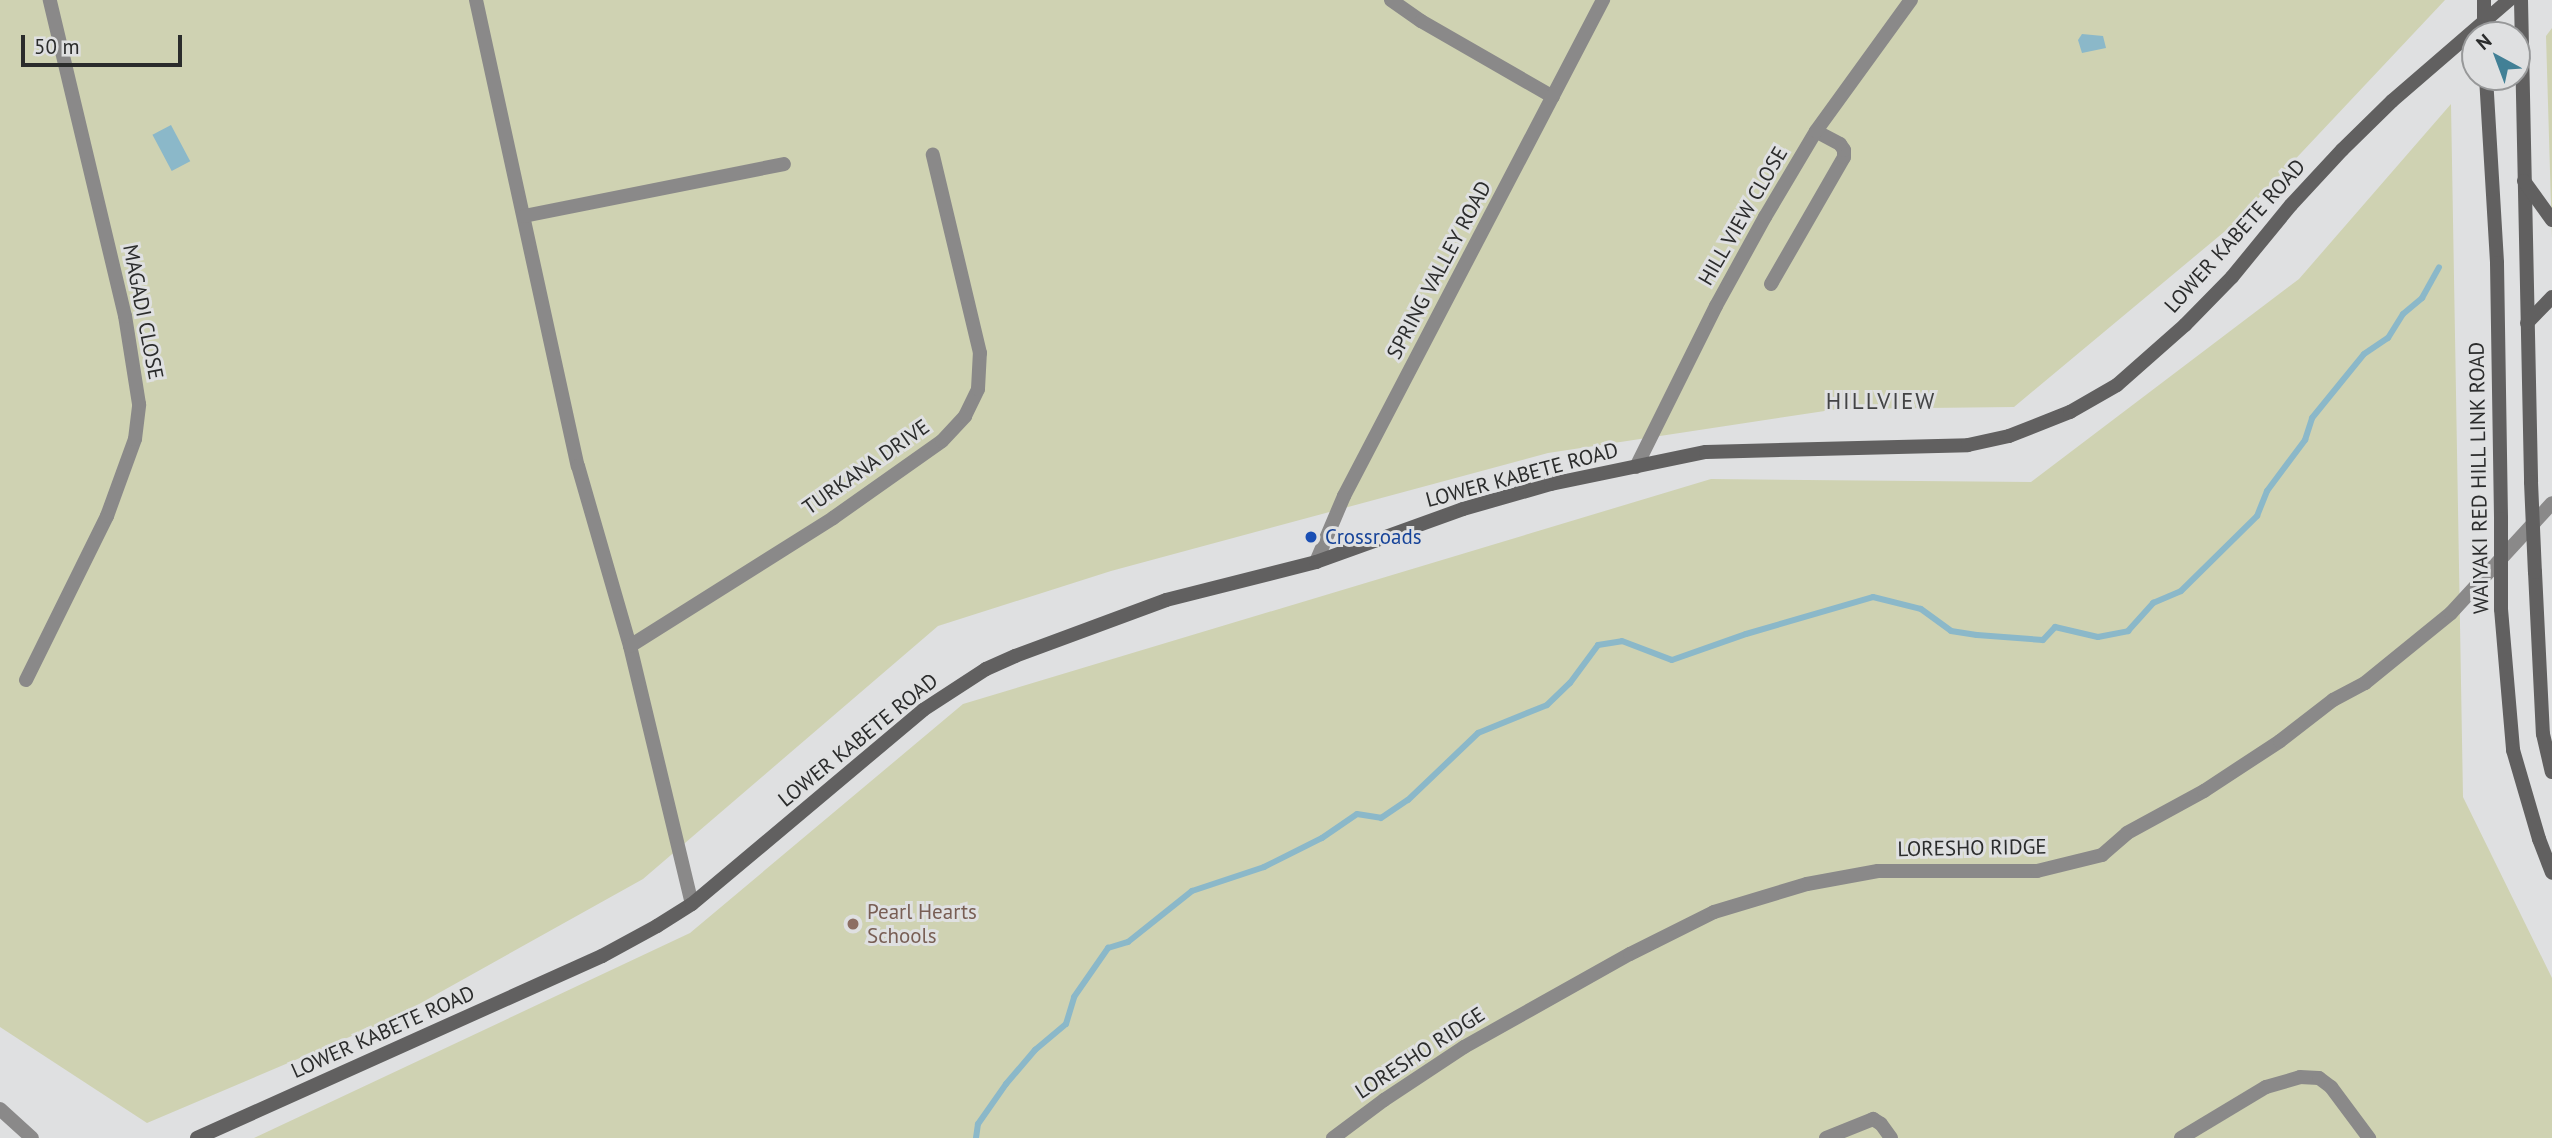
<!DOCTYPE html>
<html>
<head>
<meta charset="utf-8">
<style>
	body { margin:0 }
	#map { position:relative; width:2552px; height:1138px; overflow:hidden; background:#dfe0e1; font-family:"PT Sans",sans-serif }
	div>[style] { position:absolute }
	.green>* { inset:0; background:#cfd2b2 }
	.water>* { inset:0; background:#8bb8c9; transform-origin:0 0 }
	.stream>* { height:6px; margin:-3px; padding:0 3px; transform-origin:3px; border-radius:3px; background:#8bb8c9 }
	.minor>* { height:14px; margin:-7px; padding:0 7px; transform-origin:7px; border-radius:7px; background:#8a8989 }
	.tertiary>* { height:14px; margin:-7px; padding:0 7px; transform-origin:7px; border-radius:7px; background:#8a8989 }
	.secondary>* { height:14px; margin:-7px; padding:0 7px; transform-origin:7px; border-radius:7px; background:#616060 }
	.secondary-bridge>* { height:14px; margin:-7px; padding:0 7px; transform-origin:7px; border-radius:7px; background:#616060 }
	.dots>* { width:19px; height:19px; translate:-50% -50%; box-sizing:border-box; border:4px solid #dfe0e1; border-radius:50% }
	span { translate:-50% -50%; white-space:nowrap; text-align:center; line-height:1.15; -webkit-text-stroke:6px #dfe0e1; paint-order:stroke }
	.street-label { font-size:21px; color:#2b2c2c }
	.transit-label { font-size:21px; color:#164399 }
	.left { translate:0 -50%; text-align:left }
	.education-label { font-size:21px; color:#785e54 }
	.neighbourhood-label { font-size:23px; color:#434445; letter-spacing:2px }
	.north { position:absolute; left:2461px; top:21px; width:70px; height:70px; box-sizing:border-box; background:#dfe0e1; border:2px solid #979899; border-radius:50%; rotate:319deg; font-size:19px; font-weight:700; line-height:28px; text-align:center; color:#2b2c2c }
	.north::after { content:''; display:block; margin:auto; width:24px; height:32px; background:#428096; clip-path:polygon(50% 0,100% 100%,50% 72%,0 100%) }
	.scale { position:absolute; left:21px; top:35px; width:161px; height:32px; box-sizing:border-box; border:4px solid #2b2c2c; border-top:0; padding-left:9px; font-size:21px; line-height:24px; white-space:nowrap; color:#2b2c2c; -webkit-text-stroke:5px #dfe0e1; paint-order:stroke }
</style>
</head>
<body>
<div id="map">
	<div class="green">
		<i style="clip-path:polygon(0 0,2445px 0,2236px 222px,2014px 407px,1838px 409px,1548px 453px,1111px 571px,938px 626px,643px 879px,394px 1018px,147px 1123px,0 1027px)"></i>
		<i style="clip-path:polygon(2552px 28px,2552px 239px,2546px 36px)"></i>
		<i style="clip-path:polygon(2451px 104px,2463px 797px,2552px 978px,2552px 1138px,254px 1138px,690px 933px,963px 704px,1711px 479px,2031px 482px,2299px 279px)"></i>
	</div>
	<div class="water">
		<i style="clip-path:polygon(2082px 34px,2103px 36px,2106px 48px,2082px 53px,2078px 40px)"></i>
		<i style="left:171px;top:125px;width:41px;height:21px;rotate:62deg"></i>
	</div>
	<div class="stream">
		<i style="left:976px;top:1138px;width:14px;rotate:-82deg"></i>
		<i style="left:978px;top:1124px;width:49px;rotate:-55deg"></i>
		<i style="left:1006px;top:1084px;width:45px;rotate:-49.5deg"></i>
		<i style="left:1035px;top:1050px;width:40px;rotate:-40deg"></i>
		<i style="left:1066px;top:1024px;width:28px;rotate:-73deg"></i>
		<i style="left:1074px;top:997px;width:60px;rotate:-55.2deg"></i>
		<i style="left:1108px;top:948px;width:21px;rotate:-17deg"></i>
		<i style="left:1128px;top:942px;width:82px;rotate:-38.6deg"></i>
		<i style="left:1192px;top:891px;width:76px;rotate:-18.4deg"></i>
		<i style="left:1264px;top:867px;width:65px;rotate:-26.6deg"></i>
		<i style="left:1322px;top:838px;width:42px;rotate:-34.4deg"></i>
		<i style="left:1357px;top:814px;width:24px;rotate:9deg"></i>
		<i style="left:1381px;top:818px;width:32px;rotate:-34deg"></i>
		<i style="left:1408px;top:800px;width:97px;rotate:-43.7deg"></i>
		<i style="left:1478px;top:733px;width:74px;rotate:-22.1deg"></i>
		<i style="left:1547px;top:705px;width:32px;rotate:-44deg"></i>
		<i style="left:1570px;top:683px;width:47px;rotate:-53.6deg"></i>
		<i style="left:1598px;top:645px;width:24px;rotate:-9deg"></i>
		<i style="left:1622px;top:641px;width:53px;rotate:20.8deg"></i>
		<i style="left:1672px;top:660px;width:78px;rotate:-19.4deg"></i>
		<i style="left:1746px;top:634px;width:132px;rotate:-16.2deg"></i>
		<i style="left:1873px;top:597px;width:49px;rotate:14deg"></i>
		<i style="left:1921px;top:609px;width:37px;rotate:36deg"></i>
		<i style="left:1951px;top:631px;width:26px;rotate:9deg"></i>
		<i style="left:1977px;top:635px;width:66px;rotate:4.3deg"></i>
		<i style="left:2043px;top:640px;width:18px;rotate:-47deg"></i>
		<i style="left:2055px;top:627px;width:44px;rotate:13.1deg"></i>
		<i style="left:2098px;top:637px;width:31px;rotate:-11deg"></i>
		<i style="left:2128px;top:631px;width:38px;rotate:-48deg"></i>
		<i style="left:2153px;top:603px;width:30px;rotate:-23deg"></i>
		<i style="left:2181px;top:591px;width:107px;rotate:-44.6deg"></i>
		<i style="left:2257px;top:516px;width:27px;rotate:-68deg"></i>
		<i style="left:2267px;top:491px;width:64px;rotate:-53.3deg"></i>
		<i style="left:2305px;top:440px;width:23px;rotate:-72deg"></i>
		<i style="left:2312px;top:418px;width:82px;rotate:-50.9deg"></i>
		<i style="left:2364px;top:354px;width:29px;rotate:-34deg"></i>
		<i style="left:2388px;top:338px;width:28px;rotate:-58deg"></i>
		<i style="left:2403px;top:314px;width:25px;rotate:-40deg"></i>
		<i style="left:2422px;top:298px;width:35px;rotate:-61deg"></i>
	</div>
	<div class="minor">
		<i style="left:476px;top:0;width:477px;rotate:77.7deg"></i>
		<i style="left:578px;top:466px;width:187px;rotate:73.9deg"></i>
		<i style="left:630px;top:646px;width:265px;rotate:76.5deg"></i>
		<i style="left:1391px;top:0;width:37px;rotate:35deg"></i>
		<i style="left:1421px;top:21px;width:152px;rotate:29.9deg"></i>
		<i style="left:524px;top:216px;width:265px;rotate:-11.3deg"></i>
		<i style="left:1771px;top:284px;width:146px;rotate:-60.1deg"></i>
		<i style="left:1844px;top:157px;width:7px;rotate:-90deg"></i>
		<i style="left:1844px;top:150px;width:7px;rotate:-124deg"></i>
		<i style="left:1840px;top:144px;width:27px;rotate:-152deg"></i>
		<i style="left:1636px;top:467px;width:180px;rotate:-63.6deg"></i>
		<i style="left:1716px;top:306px;width:102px;rotate:-61.2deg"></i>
		<i style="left:1765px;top:217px;width:100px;rotate:-59.3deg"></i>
		<i style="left:1816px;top:131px;width:162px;rotate:-54.1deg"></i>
		<i style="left:630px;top:646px;width:240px;rotate:-32.2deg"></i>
		<i style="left:833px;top:518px;width:133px;rotate:-35.2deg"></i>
		<i style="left:942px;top:441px;width:34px;rotate:-47deg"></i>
		<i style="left:965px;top:416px;width:30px;rotate:-64deg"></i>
		<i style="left:978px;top:389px;width:36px;rotate:-87deg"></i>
		<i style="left:980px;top:353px;width:204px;rotate:-103.4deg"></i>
		<i style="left:26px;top:680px;width:183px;rotate:-63.7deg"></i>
		<i style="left:107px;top:516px;width:82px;rotate:-70deg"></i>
		<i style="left:135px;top:439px;width:35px;rotate:-83deg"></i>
		<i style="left:139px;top:404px;width:89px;rotate:-99deg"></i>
		<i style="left:125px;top:316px;width:325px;rotate:-103.4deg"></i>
		<i style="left:0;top:1109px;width:43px;rotate:42.2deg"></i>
		<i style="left:1826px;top:1138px;width:51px;rotate:-22deg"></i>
		<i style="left:1873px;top:1119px;width:9px;rotate:32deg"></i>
		<i style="left:1881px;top:1124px;width:17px;rotate:54deg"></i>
		<i style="left:2181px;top:1138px;width:99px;rotate:-31deg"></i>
		<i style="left:2266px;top:1087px;width:35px;rotate:-16deg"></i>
		<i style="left:2300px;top:1077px;width:19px;rotate:3deg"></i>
		<i style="left:2319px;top:1078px;width:15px;rotate:37deg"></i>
		<i style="left:2331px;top:1087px;width:64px;rotate:53.3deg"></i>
	</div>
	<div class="tertiary">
		<i style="left:1316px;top:562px;width:72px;rotate:-67deg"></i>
		<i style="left:1344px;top:496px;width:560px;rotate:-62.43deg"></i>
		<i style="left:1333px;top:1138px;width:64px;rotate:-36.7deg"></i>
		<i style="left:1384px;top:1100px;width:96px;rotate:-33.5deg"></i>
		<i style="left:1464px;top:1047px;width:190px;rotate:-29.3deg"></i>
		<i style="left:1630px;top:954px;width:94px;rotate:-26.6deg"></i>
		<i style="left:1714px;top:912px;width:97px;rotate:-16.8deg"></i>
		<i style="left:1807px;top:884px;width:72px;rotate:-10.4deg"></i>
		<i style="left:1878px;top:871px;width:159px"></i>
		<i style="left:2037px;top:871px;width:67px;rotate:-13.8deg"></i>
		<i style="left:2102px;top:855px;width:33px;rotate:-41deg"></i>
		<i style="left:2127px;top:833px;width:88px;rotate:-28.6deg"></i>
		<i style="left:2204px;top:791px;width:91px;rotate:-33.3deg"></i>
		<i style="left:2280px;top:741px;width:67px;rotate:-37.7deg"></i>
		<i style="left:2333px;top:700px;width:36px;rotate:-28deg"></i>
		<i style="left:2365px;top:683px;width:111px;rotate:-39.1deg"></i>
		<i style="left:2451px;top:613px;width:149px;rotate:-47.4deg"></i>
	</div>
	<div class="secondary">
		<i style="left:2521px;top:0;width:482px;rotate:88.8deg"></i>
		<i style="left:2486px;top:77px;width:186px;rotate:86.6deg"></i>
		<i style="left:2497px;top:263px;width:256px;rotate:89.1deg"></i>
		<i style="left:2524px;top:181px;width:48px;rotate:54.3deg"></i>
		<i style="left:2527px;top:323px;width:36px;rotate:-46deg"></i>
		<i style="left:2535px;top:572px;width:162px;rotate:87.2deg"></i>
		<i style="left:2543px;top:734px;width:39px;rotate:77deg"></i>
		<i style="left:2501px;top:609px;width:142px;rotate:85.1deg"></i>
		<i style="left:2513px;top:750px;width:93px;rotate:73.7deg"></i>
		<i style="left:2539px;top:839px;width:36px;rotate:69deg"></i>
		<i style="left:197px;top:1138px;width:444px;rotate:-24.2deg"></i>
		<i style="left:602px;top:956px;width:63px;rotate:-28.6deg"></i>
		<i style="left:657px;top:926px;width:41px;rotate:-32.2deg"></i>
		<i style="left:692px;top:904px;width:302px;rotate:-40deg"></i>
		<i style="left:923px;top:710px;width:75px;rotate:-33.1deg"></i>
		<i style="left:986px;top:669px;width:32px;rotate:-24deg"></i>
		<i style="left:1015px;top:656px;width:161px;rotate:-20.3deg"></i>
		<i style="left:1166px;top:600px;width:155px;rotate:-14.2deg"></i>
		<i style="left:1316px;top:562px;width:156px;rotate:-19.8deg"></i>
		<i style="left:1463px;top:509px;width:91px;rotate:-15.9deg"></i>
		<i style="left:1551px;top:484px;width:158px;rotate:-11.7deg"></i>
		<i style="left:1706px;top:452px;width:262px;rotate:-1.5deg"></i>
		<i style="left:1968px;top:445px;width:42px;rotate:-12.4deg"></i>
		<i style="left:2009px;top:436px;width:66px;rotate:-21.5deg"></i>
		<i style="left:2070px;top:412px;width:54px;rotate:-29.9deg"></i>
		<i style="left:2117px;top:385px;width:91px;rotate:-41.4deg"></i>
		<i style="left:2185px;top:325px;width:67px;rotate:-45.6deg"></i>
		<i style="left:2232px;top:277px;width:93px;rotate:-50.7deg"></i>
		<i style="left:2291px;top:205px;width:75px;rotate:-47.2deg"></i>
		<i style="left:2342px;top:150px;width:70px;rotate:-44.4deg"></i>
		<i style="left:2392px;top:101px;width:155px;rotate:-40.8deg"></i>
	</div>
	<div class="secondary-bridge">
		<i style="left:2484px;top:0;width:35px;rotate:90deg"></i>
		<i style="left:2531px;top:482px;width:90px;rotate:87.5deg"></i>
		<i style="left:2501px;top:519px;width:90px;rotate:90deg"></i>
	</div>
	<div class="dots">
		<i style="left:1311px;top:537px;background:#1a4fb4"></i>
		<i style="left:853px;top:924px;background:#8d6e63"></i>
	</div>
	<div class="street-label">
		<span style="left:1743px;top:216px;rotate:-60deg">HILL VIEW CLOSE</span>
		<span style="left:2235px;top:236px;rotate:-48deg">LOWER KABETE ROAD</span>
		<span style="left:1439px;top:270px;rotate:-62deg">SPRING VALLEY ROAD</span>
		<span style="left:143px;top:312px;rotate:79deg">MAGADI CLOSE</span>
		<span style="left:866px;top:467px;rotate:-35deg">TURKANA DRIVE</span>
		<span style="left:1522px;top:475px;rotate:-15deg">LOWER KABETE ROAD</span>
		<span style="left:2479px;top:478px;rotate:-91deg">WAIYAKI RED HILL LINK ROAD</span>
		<span style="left:858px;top:740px;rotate:-39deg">LOWER KABETE ROAD</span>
		<span style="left:1972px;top:848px;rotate:-1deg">LORESHO RIDGE</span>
		<span style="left:383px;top:1032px;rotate:-24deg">LOWER KABETE ROAD</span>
		<span style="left:1420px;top:1053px;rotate:-33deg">LORESHO RIDGE</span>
	</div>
	<div class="transit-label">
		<span class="left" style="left:1325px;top:537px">Crossroads</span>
	</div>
	<div class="education-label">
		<span class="left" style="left:867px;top:924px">Pearl Hearts<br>Schools</span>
	</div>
	<div class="neighbourhood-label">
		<span style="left:1881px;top:401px">HILLVIEW</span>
	</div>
	<div class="north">N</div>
	<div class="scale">50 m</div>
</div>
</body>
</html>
